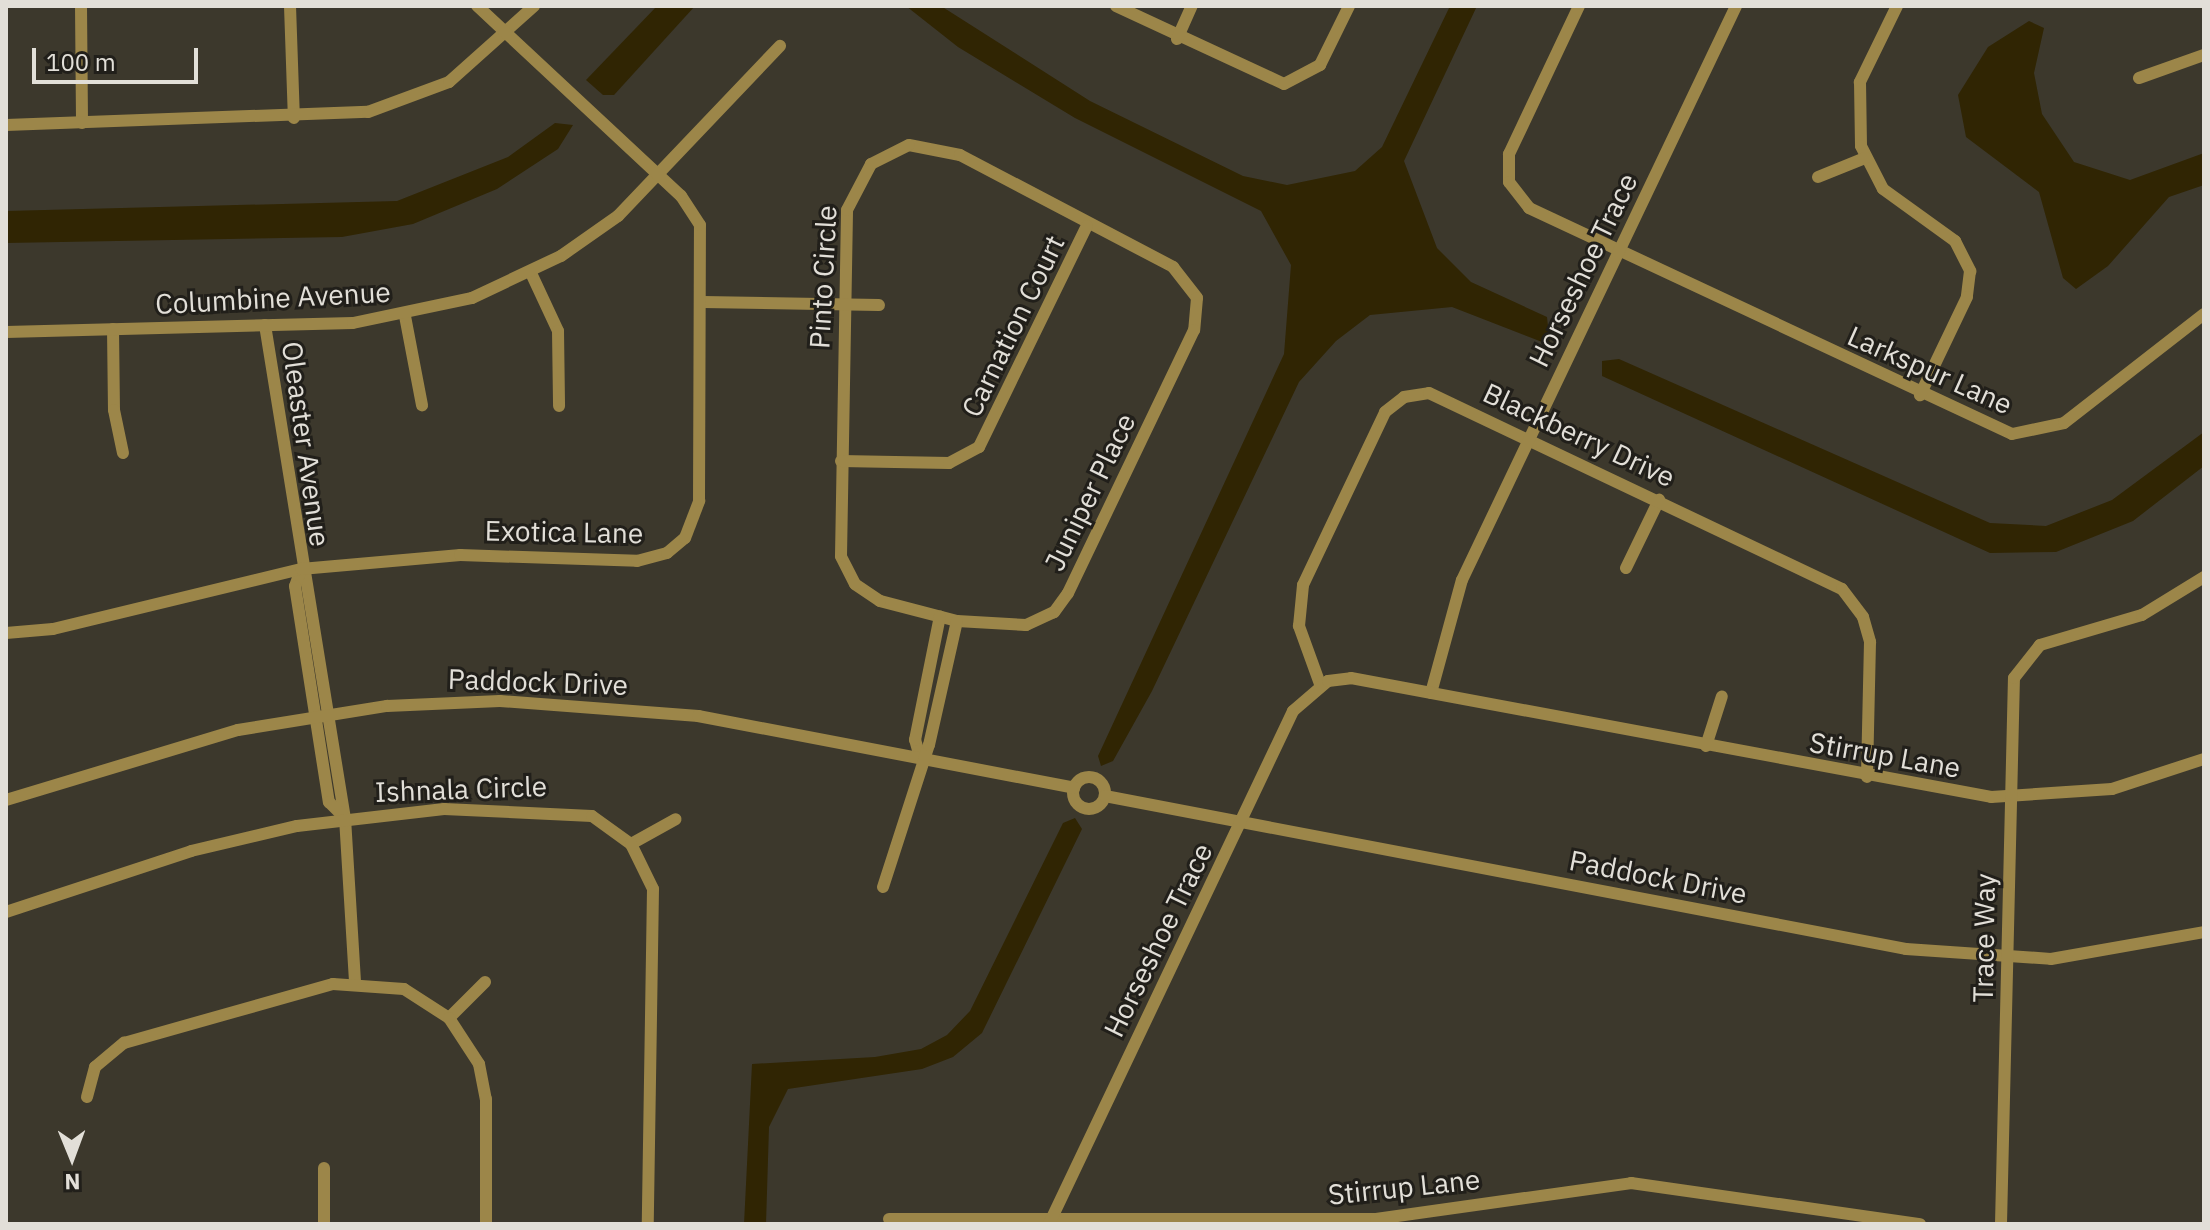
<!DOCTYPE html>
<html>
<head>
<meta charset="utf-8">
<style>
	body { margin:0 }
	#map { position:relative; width:2210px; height:1230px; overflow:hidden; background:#3c382c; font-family:"IBM Plex Sans",sans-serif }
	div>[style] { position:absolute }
	.water>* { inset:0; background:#302503 }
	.minor>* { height:12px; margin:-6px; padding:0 6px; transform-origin:6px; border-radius:6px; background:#9c8649 }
	.minor>.ring { margin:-6px; padding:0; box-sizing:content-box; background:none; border:12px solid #9c8649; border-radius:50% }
	span { translate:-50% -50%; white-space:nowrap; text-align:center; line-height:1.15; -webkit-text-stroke:6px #211f1a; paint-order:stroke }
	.street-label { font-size:28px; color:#e2dfd8 }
	.frame { position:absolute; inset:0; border:8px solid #e2dfd8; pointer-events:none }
	.north { position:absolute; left:32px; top:1118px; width:80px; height:80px; -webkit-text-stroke:6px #211f1a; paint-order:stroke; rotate:179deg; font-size:22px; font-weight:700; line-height:32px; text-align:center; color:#e2dfd8 }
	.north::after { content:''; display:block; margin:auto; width:28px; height:36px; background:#e2dfd8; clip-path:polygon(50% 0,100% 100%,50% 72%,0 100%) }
	.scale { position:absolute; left:32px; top:48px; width:166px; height:36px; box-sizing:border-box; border:4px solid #e2dfd8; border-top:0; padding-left:10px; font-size:24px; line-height:28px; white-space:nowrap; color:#e2dfd8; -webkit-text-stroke:6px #211f1a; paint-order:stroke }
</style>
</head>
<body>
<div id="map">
	<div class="water">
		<i style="clip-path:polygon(657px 6px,695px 6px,614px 95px,603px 95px,586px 80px)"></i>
		<i style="clip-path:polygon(906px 6px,941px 6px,1090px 101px,1243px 176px,1287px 185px,1355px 171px,1382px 147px,1450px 6px,1477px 6px,1404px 161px,1437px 248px,1471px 282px,1547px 317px,1550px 345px,1452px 307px,1370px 315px,1336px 341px,1299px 382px,1152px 691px,1113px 761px,1101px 766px,1098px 756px,1284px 354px,1291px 265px,1261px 211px,1075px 118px,958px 47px)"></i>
		<i style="clip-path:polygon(2029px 21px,2044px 28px,2034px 73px,2042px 114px,2074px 162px,2130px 180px,2204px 153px,2204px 185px,2169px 197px,2108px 266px,2076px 289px,2063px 278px,2039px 192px,1966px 137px,1958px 95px,1988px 47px)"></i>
		<i style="clip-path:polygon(555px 123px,573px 125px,558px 149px,497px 189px,413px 224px,342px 237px,6px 243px,6px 211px,397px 201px,508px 157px)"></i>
		<i style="clip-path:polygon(1619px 359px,1990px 523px,2046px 526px,2112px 500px,2204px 432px,2204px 466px,2133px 521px,2056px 552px,1990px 553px,1602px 376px,1602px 361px)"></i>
		<i style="clip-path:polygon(1075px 818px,1082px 829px,982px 1033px,953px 1057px,922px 1069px,788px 1089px,769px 1127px,766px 1224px,744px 1224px,752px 1064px,875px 1057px,921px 1049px,947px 1035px,970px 1011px,1063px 823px)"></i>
	</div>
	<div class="minor">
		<i style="left:81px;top:6px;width:117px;rotate:89.5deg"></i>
		<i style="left:290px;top:6px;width:112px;rotate:88deg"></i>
		<i style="left:1116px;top:6px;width:185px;rotate:24.9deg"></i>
		<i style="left:1284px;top:84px;width:41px;rotate:-27.8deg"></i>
		<i style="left:1320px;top:65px;width:66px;rotate:-63.8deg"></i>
		<i style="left:1579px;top:6px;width:164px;rotate:115.3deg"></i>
		<i style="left:1509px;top:154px;width:28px;rotate:90deg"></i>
		<i style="left:1509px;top:182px;width:33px;rotate:52deg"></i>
		<i style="left:1529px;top:208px;width:533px;rotate:25.08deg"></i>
		<i style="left:2012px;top:434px;width:53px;rotate:-11.9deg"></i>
		<i style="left:2064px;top:423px;width:177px;rotate:-37.9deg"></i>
		<i style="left:1897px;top:6px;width:85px;rotate:116deg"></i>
		<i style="left:1860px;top:82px;width:64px;rotate:89.1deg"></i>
		<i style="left:1861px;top:146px;width:48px;rotate:62.9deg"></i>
		<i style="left:1883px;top:189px;width:89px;rotate:35.8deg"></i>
		<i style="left:1955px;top:241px;width:34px;rotate:63deg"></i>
		<i style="left:1970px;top:271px;width:26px;rotate:97deg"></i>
		<i style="left:1967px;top:297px;width:109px;rotate:115.6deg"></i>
		<i style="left:1177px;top:39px;width:36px;rotate:-66deg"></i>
		<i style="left:2139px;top:78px;width:69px;rotate:-19.5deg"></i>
		<i style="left:6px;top:125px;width:362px;rotate:-2.1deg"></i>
		<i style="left:368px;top:112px;width:86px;rotate:-20.3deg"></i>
		<i style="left:449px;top:82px;width:114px;rotate:-41.8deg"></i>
		<i style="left:909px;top:145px;width:52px;rotate:11.1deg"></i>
		<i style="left:960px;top:155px;width:241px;rotate:27.7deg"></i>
		<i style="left:1173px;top:267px;width:39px;rotate:52deg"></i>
		<i style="left:1197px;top:298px;width:32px;rotate:95deg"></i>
		<i style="left:1194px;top:330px;width:292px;rotate:115.6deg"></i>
		<i style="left:1068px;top:593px;width:24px;rotate:126deg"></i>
		<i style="left:1054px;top:612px;width:31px;rotate:155deg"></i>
		<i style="left:1026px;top:625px;width:69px;rotate:-176.7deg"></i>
		<i style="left:957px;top:621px;width:80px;rotate:-165.4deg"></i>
		<i style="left:880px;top:601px;width:30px;rotate:-146deg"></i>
		<i style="left:855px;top:584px;width:31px;rotate:-117deg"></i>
		<i style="left:841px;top:556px;width:346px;rotate:-89deg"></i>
		<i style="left:847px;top:210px;width:52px;rotate:-62.4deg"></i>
		<i style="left:871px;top:164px;width:42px;rotate:-26.6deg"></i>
		<i style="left:1818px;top:177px;width:51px;rotate:-22deg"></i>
		<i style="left:531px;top:273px;width:64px;rotate:65deg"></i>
		<i style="left:558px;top:331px;width:75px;rotate:89.2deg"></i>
		<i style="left:703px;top:302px;width:176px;rotate:1deg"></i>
		<i style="left:405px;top:316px;width:91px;rotate:79.2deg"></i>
		<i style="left:265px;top:325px;width:499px;rotate:80.8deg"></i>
		<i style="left:345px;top:818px;width:163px;rotate:86.5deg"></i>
		<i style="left:113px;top:329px;width:81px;rotate:89.3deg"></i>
		<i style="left:114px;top:410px;width:44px;rotate:78.2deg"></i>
		<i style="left:6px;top:332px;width:347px;rotate:-1.5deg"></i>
		<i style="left:353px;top:323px;width:122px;rotate:-11.9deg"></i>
		<i style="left:472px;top:298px;width:98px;rotate:-25.3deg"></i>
		<i style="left:561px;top:256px;width:70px;rotate:-35.1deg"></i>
		<i style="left:618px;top:216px;width:235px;rotate:-46.4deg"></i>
		<i style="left:841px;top:461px;width:108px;rotate:1.1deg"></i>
		<i style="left:949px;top:463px;width:34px;rotate:-28deg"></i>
		<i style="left:979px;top:447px;width:246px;rotate:-64deg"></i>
		<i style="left:1626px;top:568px;width:76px;rotate:-64.1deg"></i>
		<i style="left:301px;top:569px;width:18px;rotate:109deg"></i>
		<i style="left:295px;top:586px;width:219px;rotate:81.1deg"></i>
		<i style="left:329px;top:802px;width:23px;rotate:45deg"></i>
		<i style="left:6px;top:633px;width:47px;rotate:-4.9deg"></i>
		<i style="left:53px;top:629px;width:255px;rotate:-13.6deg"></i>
		<i style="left:301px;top:569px;width:160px;rotate:-5deg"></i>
		<i style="left:460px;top:555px;width:177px;rotate:1.9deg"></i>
		<i style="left:637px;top:561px;width:31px;rotate:-15deg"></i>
		<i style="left:667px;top:553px;width:23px;rotate:-40deg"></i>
		<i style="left:685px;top:538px;width:40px;rotate:-69deg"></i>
		<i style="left:699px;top:501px;width:276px;rotate:-89.8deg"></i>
		<i style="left:700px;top:225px;width:35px;rotate:-123deg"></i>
		<i style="left:681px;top:196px;width:279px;rotate:-137deg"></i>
		<i style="left:1320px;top:684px;width:62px;rotate:-109.9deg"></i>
		<i style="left:1299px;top:626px;width:41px;rotate:-84.4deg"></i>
		<i style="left:1303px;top:585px;width:191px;rotate:-64.6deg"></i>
		<i style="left:1385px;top:412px;width:24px;rotate:-38deg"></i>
		<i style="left:1404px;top:397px;width:25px;rotate:-9deg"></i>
		<i style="left:1429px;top:393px;width:457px;rotate:25.4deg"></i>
		<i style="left:1842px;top:589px;width:35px;rotate:53deg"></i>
		<i style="left:1863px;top:617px;width:26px;rotate:74deg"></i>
		<i style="left:1870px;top:642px;width:135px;rotate:91.3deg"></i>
		<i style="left:1431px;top:693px;width:117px;rotate:-74.7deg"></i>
		<i style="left:1462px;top:580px;width:636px;rotate:-64.48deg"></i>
		<i style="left:1706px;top:746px;width:52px;rotate:-72.3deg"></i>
		<i style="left:920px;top:757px;width:18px;rotate:-106deg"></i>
		<i style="left:915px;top:740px;width:126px;rotate:-78.6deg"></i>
		<i class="ring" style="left:1073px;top:777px;width:20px;height:20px"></i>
		<i style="left:1105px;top:796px;width:815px;rotate:10.81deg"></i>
		<i style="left:1906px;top:949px;width:145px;rotate:3.9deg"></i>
		<i style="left:2051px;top:959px;width:155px;rotate:-10deg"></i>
		<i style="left:6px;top:800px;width:242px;rotate:-16.8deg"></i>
		<i style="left:238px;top:730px;width:151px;rotate:-9.2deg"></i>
		<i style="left:387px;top:706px;width:113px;rotate:-2.5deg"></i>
		<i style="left:500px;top:701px;width:199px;rotate:4.3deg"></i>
		<i style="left:698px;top:716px;width:383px;rotate:10.8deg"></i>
		<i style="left:631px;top:844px;width:51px;rotate:-29.1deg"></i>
		<i style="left:883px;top:887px;width:149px;rotate:-72.1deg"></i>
		<i style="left:929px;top:745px;width:127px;rotate:-77.3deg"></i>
		<i style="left:6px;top:912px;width:195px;rotate:-18.2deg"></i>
		<i style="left:191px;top:851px;width:109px;rotate:-13.3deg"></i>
		<i style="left:297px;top:826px;width:148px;rotate:-6.6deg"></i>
		<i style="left:444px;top:809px;width:148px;rotate:2.7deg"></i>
		<i style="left:592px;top:816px;width:48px;rotate:35.7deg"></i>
		<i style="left:631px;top:844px;width:50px;rotate:63.9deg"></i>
		<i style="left:653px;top:889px;width:335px;rotate:90.9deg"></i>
		<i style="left:449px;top:1018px;width:51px;rotate:-45deg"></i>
		<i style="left:87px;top:1097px;width:31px;rotate:-75deg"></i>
		<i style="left:95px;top:1067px;width:38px;rotate:-40deg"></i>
		<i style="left:124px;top:1043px;width:217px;rotate:-15.8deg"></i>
		<i style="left:333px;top:984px;width:71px;rotate:4deg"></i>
		<i style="left:404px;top:989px;width:54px;rotate:32.8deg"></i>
		<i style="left:449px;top:1018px;width:55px;rotate:56.9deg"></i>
		<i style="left:479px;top:1064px;width:36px;rotate:79deg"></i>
		<i style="left:486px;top:1099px;width:125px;rotate:90deg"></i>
		<i style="left:889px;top:1219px;width:487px"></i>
		<i style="left:1376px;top:1219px;width:258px;rotate:-8deg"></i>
		<i style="left:1631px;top:1183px;width:292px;rotate:8.1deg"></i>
		<i style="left:324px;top:1224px;width:56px;rotate:-90deg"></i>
		<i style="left:1049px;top:1224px;width:568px;rotate:-64.56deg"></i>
		<i style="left:1293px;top:711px;width:46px;rotate:-40.6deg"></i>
		<i style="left:1328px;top:681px;width:23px;rotate:-7deg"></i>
		<i style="left:1351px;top:678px;width:651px;rotate:10.53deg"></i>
		<i style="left:1991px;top:797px;width:121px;rotate:-3.8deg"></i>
		<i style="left:2112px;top:789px;width:97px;rotate:-18.1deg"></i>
		<i style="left:2001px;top:1224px;width:546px;rotate:-88.64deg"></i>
		<i style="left:2014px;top:678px;width:42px;rotate:-51.8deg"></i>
		<i style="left:2040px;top:645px;width:106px;rotate:-16.4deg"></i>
		<i style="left:2142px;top:615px;width:73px;rotate:-31.5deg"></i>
	</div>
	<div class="street-label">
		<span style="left:1583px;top:270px;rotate:-64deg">Horseshoe Trace</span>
		<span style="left:823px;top:277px;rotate:-87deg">Pinto Circle</span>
		<span style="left:273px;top:298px;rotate:-3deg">Columbine Avenue</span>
		<span style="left:1013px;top:326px;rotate:-64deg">Carnation Court</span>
		<span style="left:1930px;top:370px;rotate:24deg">Larkspur Lane</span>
		<span style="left:1579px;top:435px;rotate:25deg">Blackberry Drive</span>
		<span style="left:306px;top:444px;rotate:82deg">Oleaster Avenue</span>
		<span style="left:1090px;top:492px;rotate:-64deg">Juniper Place</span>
		<span style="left:564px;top:532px;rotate:1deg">Exotica Lane</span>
		<span style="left:538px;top:682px;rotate:2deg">Paddock Drive</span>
		<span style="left:1885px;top:755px;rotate:10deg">Stirrup Lane</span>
		<span style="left:461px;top:789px;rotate:-2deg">Ishnala Circle</span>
		<span style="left:1658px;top:877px;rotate:11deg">Paddock Drive</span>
		<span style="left:1984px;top:938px;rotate:-89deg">Trace Way</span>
		<span style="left:1158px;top:940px;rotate:-64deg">Horseshoe Trace</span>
		<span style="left:1404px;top:1187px;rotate:-6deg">Stirrup Lane</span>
	</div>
	<div class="frame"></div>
	<div class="north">N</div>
	<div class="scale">100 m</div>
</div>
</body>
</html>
